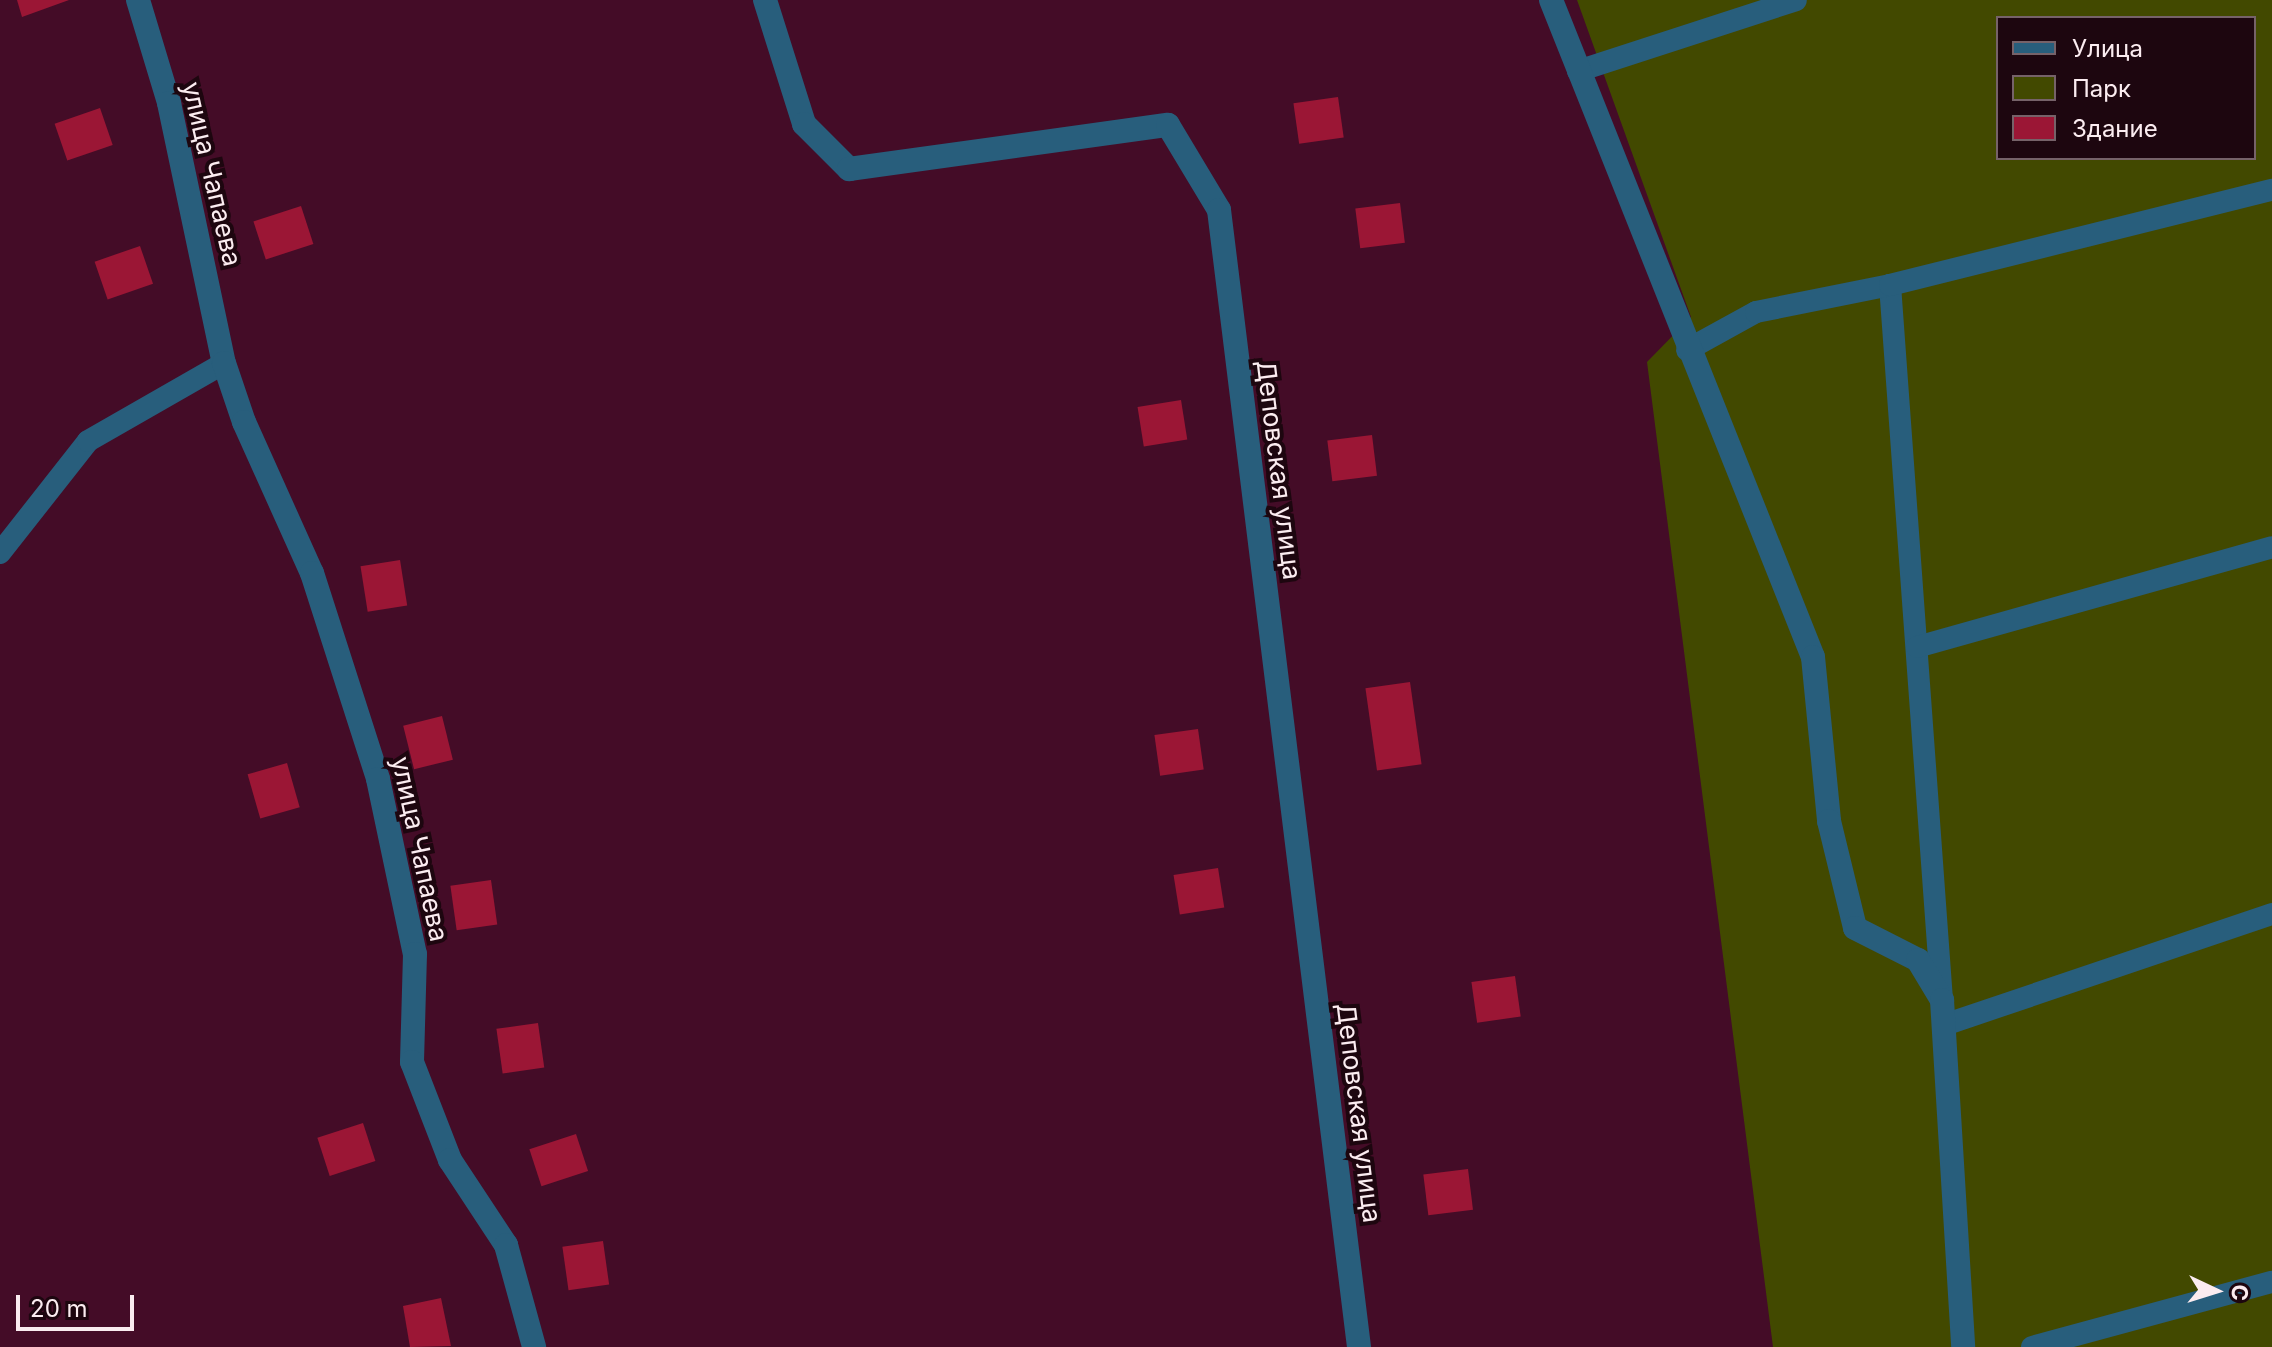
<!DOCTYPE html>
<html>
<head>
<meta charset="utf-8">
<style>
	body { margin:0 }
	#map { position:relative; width:2272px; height:1347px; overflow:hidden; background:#440c27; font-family:Inter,sans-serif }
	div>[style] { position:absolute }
	.green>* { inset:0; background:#424900 }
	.building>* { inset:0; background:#9b1635; transform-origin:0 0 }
	.service>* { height:22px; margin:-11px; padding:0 11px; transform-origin:11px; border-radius:11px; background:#285e7c }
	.minor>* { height:24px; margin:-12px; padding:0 12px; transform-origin:12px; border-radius:12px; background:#285e7c }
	span { translate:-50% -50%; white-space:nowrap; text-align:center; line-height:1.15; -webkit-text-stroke:8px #1d060f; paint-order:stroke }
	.street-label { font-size:26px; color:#fbecf0 }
	.legend { position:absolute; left:1996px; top:16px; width:260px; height:144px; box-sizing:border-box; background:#1d060f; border:2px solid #766269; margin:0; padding:10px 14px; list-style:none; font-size:24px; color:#fbecf0 }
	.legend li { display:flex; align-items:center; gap:16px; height:40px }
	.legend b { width:40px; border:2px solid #766269 }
	.north { position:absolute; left:2176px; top:1251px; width:80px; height:80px; -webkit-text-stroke:6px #1d060f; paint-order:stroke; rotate:94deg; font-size:22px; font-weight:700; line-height:32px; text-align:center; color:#fbecf0 }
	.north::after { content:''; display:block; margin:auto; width:28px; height:36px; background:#fbecf0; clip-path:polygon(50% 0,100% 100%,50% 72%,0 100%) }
	.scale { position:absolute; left:16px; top:1295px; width:118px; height:36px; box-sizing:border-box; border:4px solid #fbecf0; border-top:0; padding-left:10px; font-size:24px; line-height:28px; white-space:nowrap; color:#fbecf0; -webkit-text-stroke:6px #1d060f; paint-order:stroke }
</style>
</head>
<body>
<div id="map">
	<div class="green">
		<i style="clip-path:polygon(evenodd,1577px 0,2272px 0,2272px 1347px,1773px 1347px,1647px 362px,1691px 317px,1577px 0,1998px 18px,2254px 18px,2254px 158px,1998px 158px,1998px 18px)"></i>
	</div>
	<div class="building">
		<i style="clip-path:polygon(17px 0,69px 0,22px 17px)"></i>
		<i style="left:1338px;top:97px;width:41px;height:45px;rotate:82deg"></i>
		<i style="left:100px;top:108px;width:39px;height:48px;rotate:71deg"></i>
		<i style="left:1400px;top:203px;width:40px;height:45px;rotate:83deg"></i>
		<i style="left:301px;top:206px;width:40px;height:50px;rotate:72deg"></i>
		<i style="left:140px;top:246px;width:40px;height:48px;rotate:71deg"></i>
		<i style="left:1181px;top:400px;width:40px;height:44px;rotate:81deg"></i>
		<i style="left:1372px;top:435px;width:41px;height:45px;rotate:83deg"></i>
		<i style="left:400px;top:560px;width:46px;height:40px;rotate:81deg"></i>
		<i style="left:1410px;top:682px;width:83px;height:45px;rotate:82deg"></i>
		<i style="left:442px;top:716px;width:45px;height:40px;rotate:76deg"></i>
		<i style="left:1198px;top:729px;width:41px;height:44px;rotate:82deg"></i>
		<i style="left:287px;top:763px;width:46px;height:41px;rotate:74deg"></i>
		<i style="left:1218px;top:868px;width:40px;height:45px;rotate:81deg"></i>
		<i style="left:491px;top:880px;width:45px;height:41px;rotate:82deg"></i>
		<i style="left:1515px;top:976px;width:41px;height:44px;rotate:82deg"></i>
		<i style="left:538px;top:1023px;width:45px;height:42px;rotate:82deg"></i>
		<i style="left:363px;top:1123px;width:40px;height:48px;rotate:72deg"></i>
		<i style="left:576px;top:1134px;width:39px;height:49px;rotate:72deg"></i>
		<i style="left:1468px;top:1169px;width:41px;height:45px;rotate:83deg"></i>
		<i style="left:603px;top:1241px;width:44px;height:41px;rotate:82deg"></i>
		<i style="clip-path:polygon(441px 1298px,451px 1346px,410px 1347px,403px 1306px)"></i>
	</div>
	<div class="service">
		<i style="left:1578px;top:71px;width:229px;rotate:-18deg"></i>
		<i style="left:1890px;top:285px;width:717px;rotate:85.84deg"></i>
		<i style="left:1687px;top:350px;width:79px;rotate:-28.8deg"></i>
		<i style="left:1756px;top:312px;width:137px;rotate:-11.4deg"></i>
		<i style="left:1890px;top:285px;width:394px;rotate:-14deg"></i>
		<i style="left:0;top:553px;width:142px;rotate:-51.8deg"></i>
		<i style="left:88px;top:441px;width:157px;rotate:-29.8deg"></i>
		<i style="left:1917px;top:647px;width:369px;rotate:-15.7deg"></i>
		<i style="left:1944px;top:1025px;width:346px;rotate:-18.7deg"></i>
		<i style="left:2032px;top:1347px;width:249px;rotate:-15.2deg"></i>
	</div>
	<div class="minor">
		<i style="left:138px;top:0;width:108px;rotate:73.2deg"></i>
		<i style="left:169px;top:103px;width:266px;rotate:78.1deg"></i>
		<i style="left:224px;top:363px;width:62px;rotate:71.3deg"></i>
		<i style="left:244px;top:422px;width:166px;rotate:65.8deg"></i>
		<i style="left:312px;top:573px;width:216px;rotate:72.2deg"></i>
		<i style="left:378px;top:779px;width:179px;rotate:78.1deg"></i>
		<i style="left:415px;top:954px;width:108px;rotate:91.6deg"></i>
		<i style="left:412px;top:1062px;width:105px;rotate:68.8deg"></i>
		<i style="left:450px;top:1160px;width:102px;rotate:56.6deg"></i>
		<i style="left:506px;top:1245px;width:106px;rotate:74.6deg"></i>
		<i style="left:765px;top:0;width:130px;rotate:72.5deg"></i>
		<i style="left:804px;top:124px;width:64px;rotate:45deg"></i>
		<i style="left:849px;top:169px;width:322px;rotate:-7.9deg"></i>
		<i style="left:1168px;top:125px;width:99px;rotate:59deg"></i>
		<i style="left:1219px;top:210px;width:1146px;rotate:82.98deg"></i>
		<i style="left:1551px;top:0;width:707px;rotate:68.26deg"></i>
		<i style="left:1813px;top:657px;width:165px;rotate:84.4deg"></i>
		<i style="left:1829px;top:821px;width:110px;rotate:76.3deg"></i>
		<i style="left:1855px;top:928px;width:71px;rotate:26.9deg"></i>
		<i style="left:1918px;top:960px;width:47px;rotate:59deg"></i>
		<i style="left:1942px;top:1000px;width:348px;rotate:86.5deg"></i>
	</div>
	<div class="street-label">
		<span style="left:212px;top:174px;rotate:77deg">улица Чапаева</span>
		<span style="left:1279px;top:470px;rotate:83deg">Деповская улица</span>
		<span style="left:420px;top:849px;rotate:78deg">улица Чапаева</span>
		<span style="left:1359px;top:1113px;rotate:83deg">Деповская улица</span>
	</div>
	<ul class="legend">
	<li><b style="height:10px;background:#285e7c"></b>Улица</li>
	<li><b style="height:22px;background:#424900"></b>Парк</li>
	<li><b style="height:22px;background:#9b1635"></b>Здание</li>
	</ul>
	<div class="north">С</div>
	<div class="scale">20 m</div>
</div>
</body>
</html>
